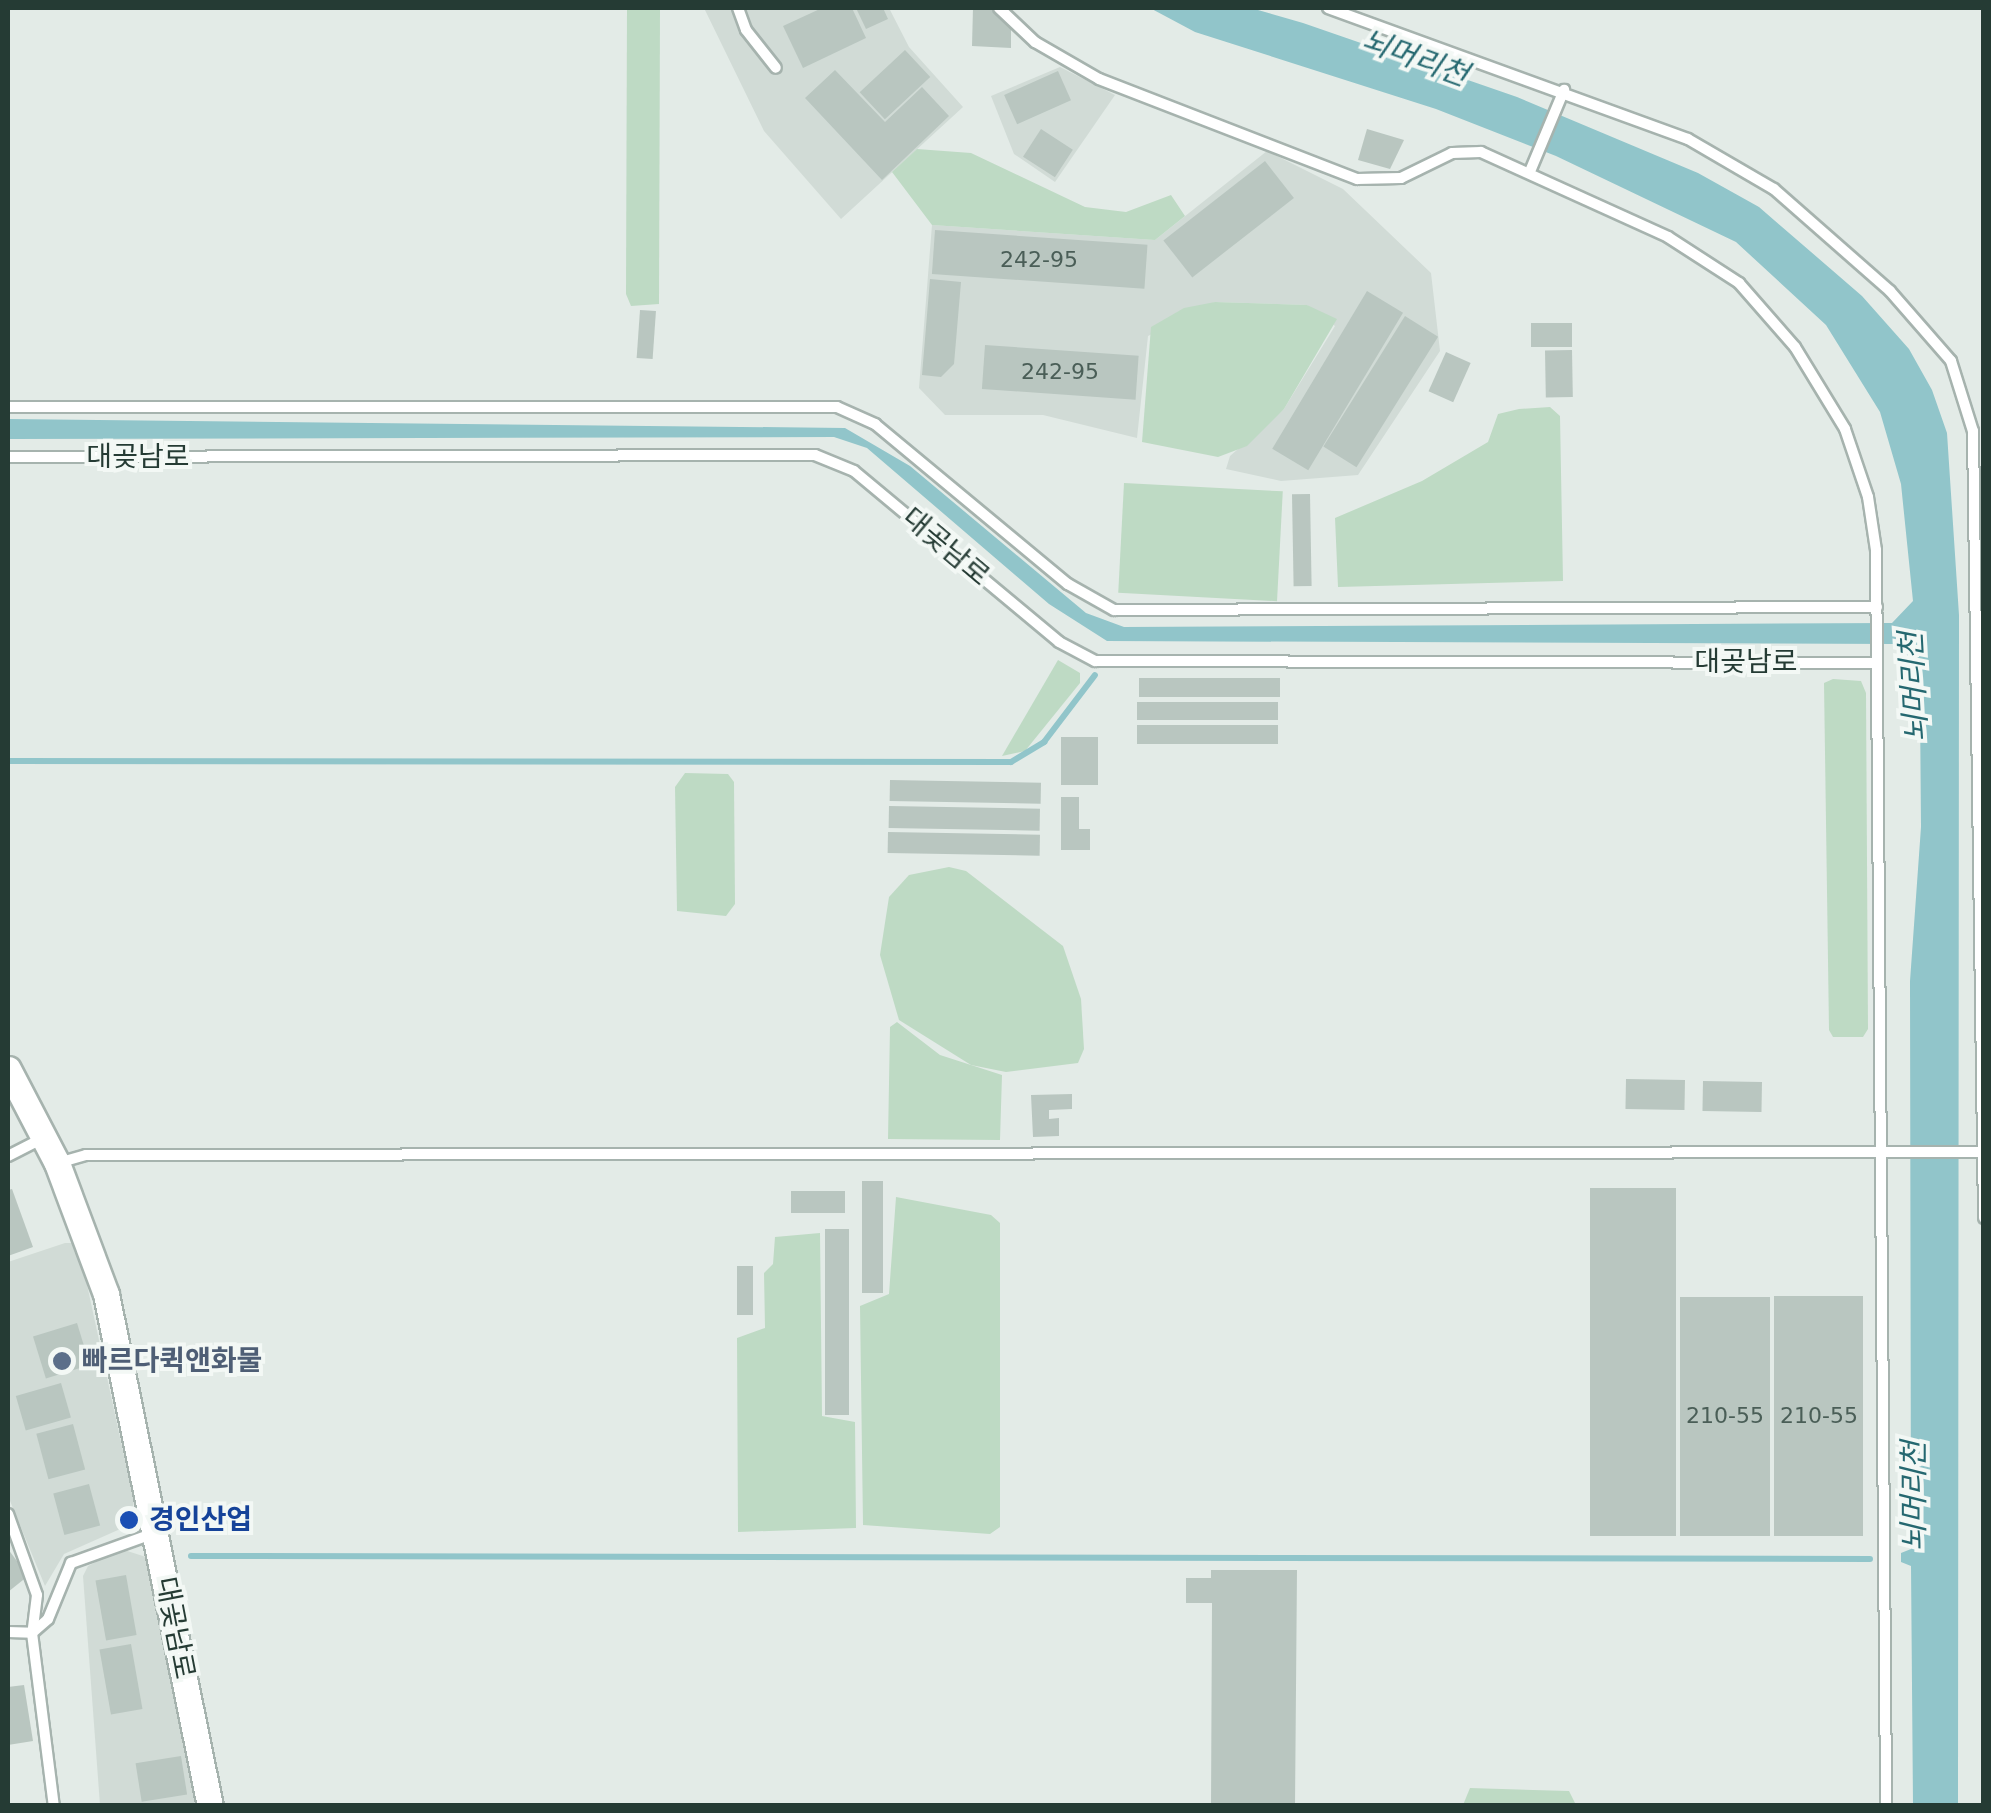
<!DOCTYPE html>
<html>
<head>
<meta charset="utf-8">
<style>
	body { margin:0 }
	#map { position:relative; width:1991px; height:1813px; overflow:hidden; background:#e3ebe7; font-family:"DejaVu Sans","Noto Sans KR",sans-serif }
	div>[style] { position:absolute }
	.built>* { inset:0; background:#d1dbd6 }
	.green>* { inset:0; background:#bedac4; transform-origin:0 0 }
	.water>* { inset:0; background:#91c5ca }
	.stream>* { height:6px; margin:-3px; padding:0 3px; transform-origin:3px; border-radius:3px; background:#91c5ca }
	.building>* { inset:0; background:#b9c6c0; transform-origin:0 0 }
	.roads { filter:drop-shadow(2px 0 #a6b3ae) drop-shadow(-2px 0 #a6b3ae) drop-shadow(0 2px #a6b3ae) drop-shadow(0 -2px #a6b3ae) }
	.service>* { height:10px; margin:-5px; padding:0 5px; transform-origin:5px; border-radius:5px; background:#fff }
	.tertiary>* { height:25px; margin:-12.5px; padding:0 12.5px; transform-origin:12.5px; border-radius:12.5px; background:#fff }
	.dots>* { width:28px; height:28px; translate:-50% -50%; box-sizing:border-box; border:5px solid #f3f8f5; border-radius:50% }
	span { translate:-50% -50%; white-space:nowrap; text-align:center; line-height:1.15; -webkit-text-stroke:8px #f3f8f5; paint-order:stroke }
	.number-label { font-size:22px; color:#4a5e57 }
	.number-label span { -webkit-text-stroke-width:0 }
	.street-label { font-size:28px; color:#253b34 }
	.service-label { font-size:28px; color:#4e5e75; font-weight:700 }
	.left { translate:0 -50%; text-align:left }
	.transit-label { font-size:28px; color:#164399; font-weight:700 }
	.water-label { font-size:30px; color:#256870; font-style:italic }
	.frame { position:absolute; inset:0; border:10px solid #253b34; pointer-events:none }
</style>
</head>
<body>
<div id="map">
	<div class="built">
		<i style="clip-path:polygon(704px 8px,889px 8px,909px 47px,963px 107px,841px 219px,764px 131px)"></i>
		<i style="clip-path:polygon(1060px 67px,1115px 95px,1055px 182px,1014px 154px,991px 96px)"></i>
		<i style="clip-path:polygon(1267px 151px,1343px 189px,1431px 273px,1440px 351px,1358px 475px,1281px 481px,1226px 469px,1230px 456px,1284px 409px,1335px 326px,1307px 305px,1215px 302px,1148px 336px,1137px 438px,1043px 415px,945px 415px,919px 388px,932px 225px,1155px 240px)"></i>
		<i style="clip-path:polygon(65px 1243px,75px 1243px,86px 1280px,134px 1502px,127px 1526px,64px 1554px,45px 1586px,8px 1496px,8px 1262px)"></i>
		<i style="clip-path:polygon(121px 1549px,146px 1557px,199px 1805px,100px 1805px,83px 1576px,88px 1566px)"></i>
	</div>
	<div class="green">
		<i style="clip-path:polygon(627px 8px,660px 8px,659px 304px,631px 306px,626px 294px)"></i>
		<i style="clip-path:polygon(917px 149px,971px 153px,1085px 207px,1126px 212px,1171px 195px,1185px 216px,1155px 240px,932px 225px,892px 172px)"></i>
		<i style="clip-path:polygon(1215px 302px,1307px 305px,1337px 319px,1284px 409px,1247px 446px,1218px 457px,1142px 442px,1151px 327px,1184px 308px)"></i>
		<i style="clip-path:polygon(1519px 409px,1550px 407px,1560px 416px,1563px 581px,1338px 587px,1335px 518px,1422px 481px,1488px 442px,1498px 414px)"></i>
		<i style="left:1124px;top:483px;width:159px;height:110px;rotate:3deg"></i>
		<i style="clip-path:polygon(1058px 660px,1080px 673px,1080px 683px,1025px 751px,1002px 756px)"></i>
		<i style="clip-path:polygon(1833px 679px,1861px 681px,1866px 693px,1868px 1029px,1863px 1037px,1833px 1037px,1829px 1030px,1824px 683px)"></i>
		<i style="clip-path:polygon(685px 773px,728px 774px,734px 782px,735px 904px,726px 916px,677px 911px,675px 787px)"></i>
		<i style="clip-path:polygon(949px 867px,966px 871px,1063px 946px,1081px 999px,1084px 1049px,1078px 1063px,1006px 1072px,971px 1065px,899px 1020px,880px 955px,889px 897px,909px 875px)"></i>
		<i style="clip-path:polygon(897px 1022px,940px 1055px,1002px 1075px,1000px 1140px,888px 1139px,890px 1027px)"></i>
		<i style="clip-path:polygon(896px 1197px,991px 1215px,1000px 1223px,1000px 1527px,990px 1534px,863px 1525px,860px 1306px,889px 1294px)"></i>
		<i style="clip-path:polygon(820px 1233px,822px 1416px,855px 1422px,856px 1528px,738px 1532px,737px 1338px,765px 1328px,764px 1273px,773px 1264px,775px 1237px)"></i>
		<i style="clip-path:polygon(1470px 1788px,1569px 1791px,1576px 1805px,1463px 1805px)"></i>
	</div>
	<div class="water">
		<i style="clip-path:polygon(1150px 8px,1251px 8px,1303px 23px,1517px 97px,1698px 173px,1759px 207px,1862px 296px,1909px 349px,1932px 390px,1947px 433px,1959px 615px,1958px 1805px,1913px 1805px,1911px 1566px,1901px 1562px,1901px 1553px,1911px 1549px,1910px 981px,1921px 827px,1920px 704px,1911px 658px,1894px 644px,1107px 641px,1049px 604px,867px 448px,834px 437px,8px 439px,8px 419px,845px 428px,910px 466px,1086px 613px,1124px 627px,1892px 623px,1913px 601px,1901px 484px,1880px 412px,1826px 325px,1736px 242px,1556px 156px,1436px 109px,1195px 32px)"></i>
	</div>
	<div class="stream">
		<i style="left:8px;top:761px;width:1003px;rotate:0.06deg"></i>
		<i style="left:1011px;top:762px;width:39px;rotate:-31deg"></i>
		<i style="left:1044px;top:742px;width:84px;rotate:-52.7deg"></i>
		<i style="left:191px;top:1556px;width:1679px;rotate:0.1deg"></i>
	</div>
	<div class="building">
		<i style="clip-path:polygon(822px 8px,852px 8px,866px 38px,803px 68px,783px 26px)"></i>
		<i style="clip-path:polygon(856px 8px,883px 8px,888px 19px,866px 29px)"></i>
		<i style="clip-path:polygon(973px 8px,991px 8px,1011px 28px,1011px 48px,972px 46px)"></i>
		<i style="left:905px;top:50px;width:37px;height:62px;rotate:47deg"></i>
		<i style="clip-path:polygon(835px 70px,885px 122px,922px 87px,949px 116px,882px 180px,805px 98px)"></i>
		<i style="left:1058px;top:71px;width:32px;height:59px;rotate:66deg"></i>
		<i style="left:1041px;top:129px;width:38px;height:33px;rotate:33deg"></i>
		<i style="clip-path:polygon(1367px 129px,1404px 140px,1390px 169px,1358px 160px)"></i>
		<i style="left:1265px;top:161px;width:47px;height:129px;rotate:52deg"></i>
		<i style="left:935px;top:230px;width:213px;height:44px;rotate:4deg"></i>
		<i style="clip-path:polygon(930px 279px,961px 282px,954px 364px,941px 377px,922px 375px)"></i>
		<i style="left:1367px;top:291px;width:42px;height:184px;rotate:31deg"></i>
		<i style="left:640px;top:310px;width:16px;height:48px;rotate:4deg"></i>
		<i style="left:1405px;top:316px;width:39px;height:154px;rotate:32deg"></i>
		<i style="left:1531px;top:323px;width:41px;height:24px"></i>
		<i style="left:985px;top:345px;width:154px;height:44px;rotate:4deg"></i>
		<i style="left:1572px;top:350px;width:47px;height:27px;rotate:89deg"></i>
		<i style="left:1446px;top:352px;width:27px;height:43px;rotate:24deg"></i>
		<i style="left:1310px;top:494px;width:92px;height:18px;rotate:89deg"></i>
		<i style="left:1139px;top:678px;width:141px;height:19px"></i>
		<i style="left:1137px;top:702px;width:141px;height:18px"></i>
		<i style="left:1137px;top:725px;width:141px;height:19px"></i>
		<i style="left:1061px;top:737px;width:37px;height:48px"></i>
		<i style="left:890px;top:780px;width:151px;height:21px;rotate:1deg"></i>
		<i style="clip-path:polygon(1061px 797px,1079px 797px,1079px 829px,1090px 829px,1090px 850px,1061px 850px)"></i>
		<i style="left:889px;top:806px;width:151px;height:22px;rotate:1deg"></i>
		<i style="left:888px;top:832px;width:152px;height:21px;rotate:1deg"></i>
		<i style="left:1626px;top:1079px;width:59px;height:30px;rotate:1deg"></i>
		<i style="left:1703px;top:1081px;width:59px;height:30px;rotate:1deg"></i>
		<i style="clip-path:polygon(1072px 1094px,1072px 1109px,1049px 1110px,1049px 1119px,1059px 1118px,1059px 1136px,1033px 1137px,1031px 1095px)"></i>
		<i style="left:862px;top:1181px;width:21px;height:112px"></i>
		<i style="left:1590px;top:1188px;width:86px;height:348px"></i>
		<i style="clip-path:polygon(12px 1189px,33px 1247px,8px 1256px,8px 1190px)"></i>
		<i style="left:791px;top:1191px;width:54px;height:22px"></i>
		<i style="left:825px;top:1229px;width:24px;height:186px"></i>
		<i style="left:737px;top:1266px;width:16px;height:49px"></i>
		<i style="left:1863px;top:1296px;width:240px;height:89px;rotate:90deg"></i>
		<i style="left:1680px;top:1297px;width:90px;height:239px"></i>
		<i style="left:77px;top:1323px;width:44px;height:46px;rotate:73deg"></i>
		<i style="left:61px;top:1383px;width:36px;height:47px;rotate:74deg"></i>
		<i style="left:73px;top:1424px;width:47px;height:38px;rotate:75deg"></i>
		<i style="left:89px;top:1484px;width:43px;height:37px;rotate:75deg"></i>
		<i style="clip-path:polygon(8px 1549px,28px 1576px,8px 1592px)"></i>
		<i style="clip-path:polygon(1211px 1570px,1297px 1570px,1295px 1806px,1211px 1806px,1212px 1603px,1186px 1603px,1186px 1578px,1211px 1578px)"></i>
		<i style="left:126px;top:1575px;width:61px;height:31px;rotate:80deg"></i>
		<i style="left:131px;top:1644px;width:66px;height:32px;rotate:80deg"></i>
		<i style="clip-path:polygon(24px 1685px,33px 1741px,8px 1745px,8px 1687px)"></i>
		<i style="left:181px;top:1756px;width:39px;height:46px;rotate:81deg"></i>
	</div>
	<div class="roads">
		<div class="service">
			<i style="left:738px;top:8px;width:23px;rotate:70deg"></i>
			<i style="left:746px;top:30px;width:48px;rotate:51.7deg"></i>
			<i style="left:999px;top:8px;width:50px;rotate:43.4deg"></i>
			<i style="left:1035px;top:42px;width:74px;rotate:30deg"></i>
			<i style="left:1099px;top:79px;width:277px;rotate:21.2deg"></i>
			<i style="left:1357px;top:179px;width:44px;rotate:-1.3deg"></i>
			<i style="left:1401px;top:178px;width:57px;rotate:-26.1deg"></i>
			<i style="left:1452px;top:153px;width:29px;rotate:-2deg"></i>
			<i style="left:1481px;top:152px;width:205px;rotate:24.4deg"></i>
			<i style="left:1668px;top:237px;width:85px;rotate:32.9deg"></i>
			<i style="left:1739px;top:283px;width:85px;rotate:48.8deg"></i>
			<i style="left:1795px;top:347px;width:96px;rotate:58.6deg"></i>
			<i style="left:1845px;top:429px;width:72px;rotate:71.3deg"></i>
			<i style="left:1868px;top:497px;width:54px;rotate:81.4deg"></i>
			<i style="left:1876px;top:550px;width:1256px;rotate:89.54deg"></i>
			<i style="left:1328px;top:8px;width:383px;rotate:20deg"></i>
			<i style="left:1688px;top:139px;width:99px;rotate:30.2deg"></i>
			<i style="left:1774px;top:189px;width:154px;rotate:41.3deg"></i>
			<i style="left:1890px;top:291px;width:93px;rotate:48.9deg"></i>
			<i style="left:1951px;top:361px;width:73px;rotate:72.6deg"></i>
			<i style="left:1973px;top:431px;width:787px;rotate:89.2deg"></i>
			<i style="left:1531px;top:169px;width:86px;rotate:-67.3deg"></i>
			<i style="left:8px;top:407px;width:829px"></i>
			<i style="left:837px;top:407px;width:42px;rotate:24.1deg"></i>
			<i style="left:875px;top:424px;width:251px;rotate:39.7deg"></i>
			<i style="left:1068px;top:584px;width:53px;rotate:29.5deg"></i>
			<i style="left:1114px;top:610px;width:763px;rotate:-0.23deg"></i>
			<i style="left:8px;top:457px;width:807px;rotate:-0.14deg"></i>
			<i style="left:815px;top:455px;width:42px;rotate:22.3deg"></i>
			<i style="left:854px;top:471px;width:267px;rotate:39.8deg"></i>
			<i style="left:1059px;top:642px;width:41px;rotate:27.8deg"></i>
			<i style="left:1095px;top:661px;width:782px;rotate:0.15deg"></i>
			<i style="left:8px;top:1156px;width:39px;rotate:-27deg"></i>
			<i style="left:58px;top:1163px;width:29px;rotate:-16deg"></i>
			<i style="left:86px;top:1155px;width:1898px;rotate:-0.09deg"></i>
			<i style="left:8px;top:1514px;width:86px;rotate:70.3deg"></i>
			<i style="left:37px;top:1595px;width:38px;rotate:97deg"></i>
			<i style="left:32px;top:1633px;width:174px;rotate:82.8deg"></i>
			<i style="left:8px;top:1632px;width:24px;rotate:2deg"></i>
			<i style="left:32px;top:1633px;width:21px;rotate:-41deg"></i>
			<i style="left:48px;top:1619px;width:61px;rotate:-67.7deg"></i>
			<i style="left:71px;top:1563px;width:89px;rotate:-19.7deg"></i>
		</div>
		<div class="tertiary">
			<i style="left:8px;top:1069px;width:106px;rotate:62.5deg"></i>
			<i style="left:57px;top:1163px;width:140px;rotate:69.5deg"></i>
			<i style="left:106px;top:1294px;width:522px;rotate:78.52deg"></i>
		</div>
	</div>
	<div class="dots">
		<i style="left:62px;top:1361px;background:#5c6f8a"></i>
		<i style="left:129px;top:1520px;background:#1a4fb4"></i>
	</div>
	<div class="number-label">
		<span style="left:1039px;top:260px">242-95</span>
		<span style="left:1060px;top:372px">242-95</span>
		<span style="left:1725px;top:1416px">210-55</span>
		<span style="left:1819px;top:1416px">210-55</span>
	</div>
	<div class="street-label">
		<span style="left:138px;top:457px">대곶남로</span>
		<span style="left:946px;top:547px;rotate:40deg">대곶남로</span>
		<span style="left:1746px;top:662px">대곶남로</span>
		<span style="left:175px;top:1628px;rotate:79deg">대곶남로</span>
	</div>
	<div class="service-label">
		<span class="left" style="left:82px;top:1361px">빠르다퀵앤화물</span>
	</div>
	<div class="transit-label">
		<span class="left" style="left:149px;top:1520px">경인산업</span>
	</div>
	<div class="water-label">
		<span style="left:1415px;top:58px;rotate:20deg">뇌머리천</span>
		<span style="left:1914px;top:687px;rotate:-93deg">뇌머리천</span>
		<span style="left:1914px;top:1496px;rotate:-90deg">뇌머리천</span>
	</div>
	<div class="frame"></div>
</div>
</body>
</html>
